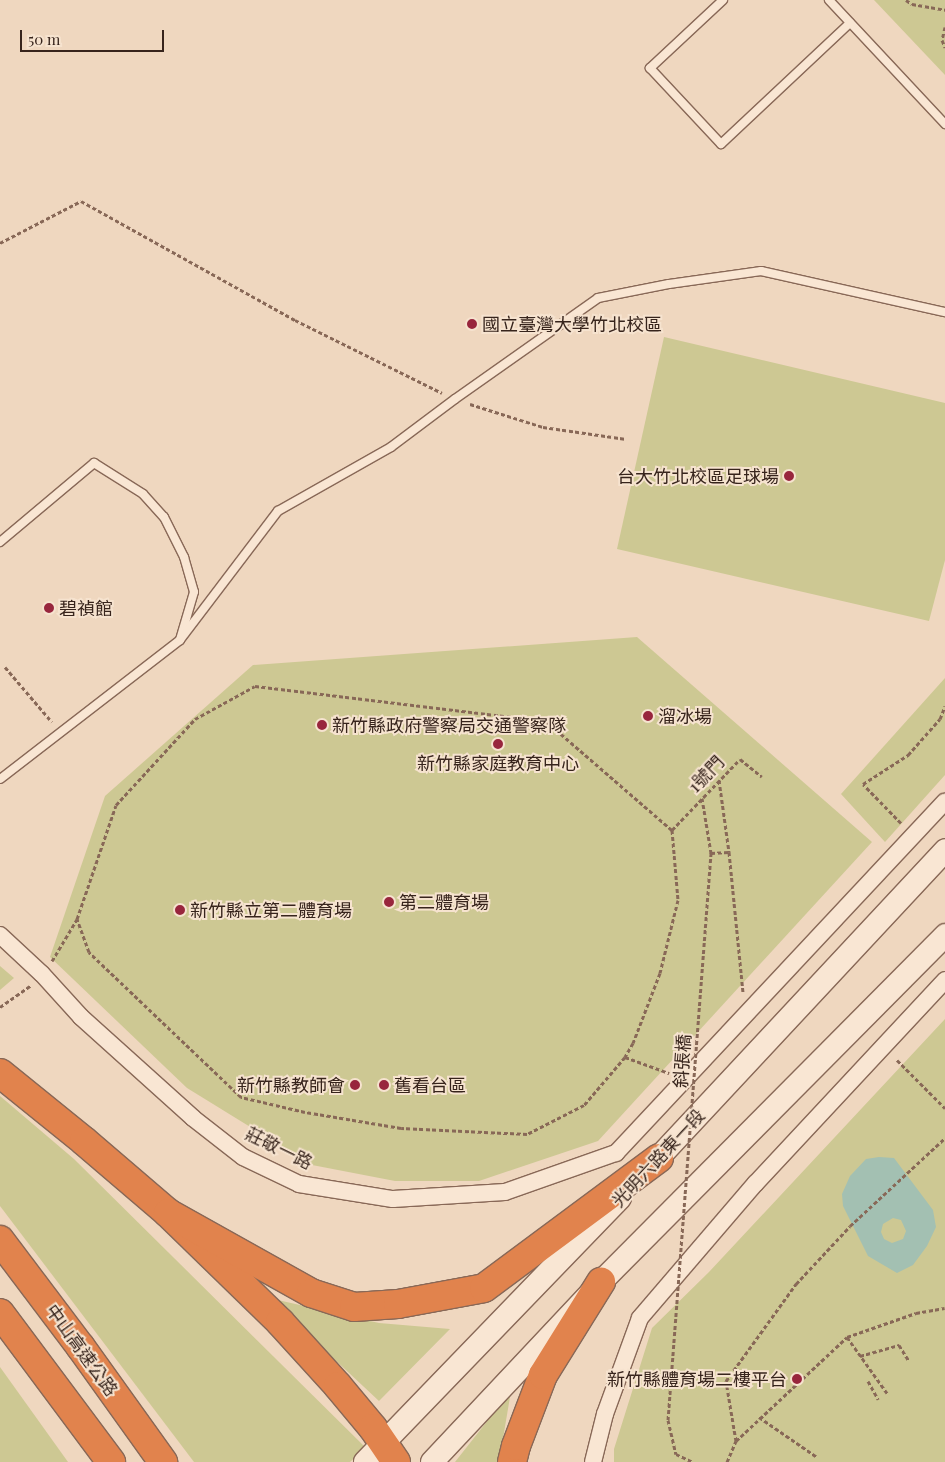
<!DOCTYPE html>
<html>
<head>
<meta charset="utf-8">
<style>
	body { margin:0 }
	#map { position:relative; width:945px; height:1462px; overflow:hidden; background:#efd7bf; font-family:"Playfair Display","Noto Sans TC",serif }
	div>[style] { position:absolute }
	.green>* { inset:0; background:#cdc893 }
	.water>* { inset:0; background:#a3c0b2 }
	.path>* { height:3px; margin-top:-1.5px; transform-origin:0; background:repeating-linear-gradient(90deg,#886857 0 4px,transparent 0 6.5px) }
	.roads { filter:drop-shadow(1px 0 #886857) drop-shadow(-1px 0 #886857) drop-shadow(0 1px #886857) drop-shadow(0 -1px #886857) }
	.lane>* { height:8px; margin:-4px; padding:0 4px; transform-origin:4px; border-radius:4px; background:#f9e6d3 }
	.street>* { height:16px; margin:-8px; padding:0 8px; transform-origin:8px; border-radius:8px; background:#f9e6d3 }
	.secondary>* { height:22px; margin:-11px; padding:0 11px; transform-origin:11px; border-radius:11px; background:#f9e6d3 }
	.highway>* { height:28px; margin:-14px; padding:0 14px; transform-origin:14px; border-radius:14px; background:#e1834d }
	.path-bridge>* { height:3px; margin-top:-1.5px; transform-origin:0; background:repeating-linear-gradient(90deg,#886857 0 4px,transparent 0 6.5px) }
	.dots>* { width:14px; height:14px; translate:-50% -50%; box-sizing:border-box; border:2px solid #f6e3cf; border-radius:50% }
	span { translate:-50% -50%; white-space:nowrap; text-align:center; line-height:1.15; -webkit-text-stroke:4px #f6e3cf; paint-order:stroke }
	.poi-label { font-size:18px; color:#37241c }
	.left { translate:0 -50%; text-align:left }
	.right { translate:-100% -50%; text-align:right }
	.street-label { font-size:18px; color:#37241c }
	.scale { position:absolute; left:20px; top:30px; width:144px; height:22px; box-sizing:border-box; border:2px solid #37241c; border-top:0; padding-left:6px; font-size:15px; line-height:18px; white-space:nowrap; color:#37241c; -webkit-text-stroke:4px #f6e3cf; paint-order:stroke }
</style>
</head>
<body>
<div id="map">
	<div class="green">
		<i style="clip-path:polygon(874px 0,945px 0,945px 75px)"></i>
		<i style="clip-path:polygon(664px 337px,945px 403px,945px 560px,929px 621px,617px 549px)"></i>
		<i style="clip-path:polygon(637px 637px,872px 842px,598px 1141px,479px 1181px,395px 1181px,312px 1165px,187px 1088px,50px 957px,105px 796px,253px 665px)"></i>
		<i style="clip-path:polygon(945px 678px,945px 775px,885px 842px,841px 794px)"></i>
		<i style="clip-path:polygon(0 966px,14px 978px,0 990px)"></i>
		<i style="clip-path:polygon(945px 1019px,945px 1462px,614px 1462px,614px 1449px,652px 1328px,709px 1272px)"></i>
		<i style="clip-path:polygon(0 1096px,74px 1159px,366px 1448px,350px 1462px,194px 1462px,0 1206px)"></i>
		<i style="clip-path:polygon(269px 1298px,379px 1323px,450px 1329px,379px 1401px)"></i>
		<i style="clip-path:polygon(0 1367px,68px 1462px,0 1462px)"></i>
		<i style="clip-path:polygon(511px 1391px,499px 1462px,455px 1462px)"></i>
	</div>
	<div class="water">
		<i style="clip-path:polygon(evenodd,879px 1157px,894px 1158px,933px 1210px,936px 1227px,927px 1246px,913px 1265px,897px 1273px,868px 1256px,843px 1206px,842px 1194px,850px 1176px,866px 1159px,879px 1157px,893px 1218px,901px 1220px,906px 1231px,903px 1239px,892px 1243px,884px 1239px,881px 1232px,883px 1224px,893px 1218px)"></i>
	</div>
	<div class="path">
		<i style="left:906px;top:0;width:7px;rotate:34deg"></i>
		<i style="left:912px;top:4px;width:34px;rotate:10deg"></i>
		<i style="left:945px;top:27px;width:13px;rotate:103deg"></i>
		<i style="left:942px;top:40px;width:8px;rotate:67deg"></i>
		<i style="left:0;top:243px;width:91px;rotate:-27.4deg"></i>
		<i style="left:81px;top:201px;width:245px;rotate:29.1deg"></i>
		<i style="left:295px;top:320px;width:164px;rotate:26.4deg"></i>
		<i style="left:470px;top:404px;width:77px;rotate:17.5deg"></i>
		<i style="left:543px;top:427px;width:84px;rotate:8.2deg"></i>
		<i style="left:5px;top:667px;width:72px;rotate:49.5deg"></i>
		<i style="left:719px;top:780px;width:73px;rotate:82.1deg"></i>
		<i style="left:702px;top:798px;width:56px;rotate:80.7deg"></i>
		<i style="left:711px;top:853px;width:18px;rotate:-3deg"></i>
		<i style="left:729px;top:852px;width:142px;rotate:84.3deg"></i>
		<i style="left:901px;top:823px;width:54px;rotate:-134.3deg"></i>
		<i style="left:863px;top:784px;width:54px;rotate:-32.8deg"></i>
		<i style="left:908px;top:755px;width:48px;rotate:-48.4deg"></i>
		<i style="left:940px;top:719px;width:14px;rotate:-69deg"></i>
		<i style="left:672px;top:830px;width:98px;rotate:-46.2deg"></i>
		<i style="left:740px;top:759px;width:28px;rotate:39deg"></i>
		<i style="left:52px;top:961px;width:49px;rotate:-59.2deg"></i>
		<i style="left:77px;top:919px;width:120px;rotate:-71.1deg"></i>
		<i style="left:116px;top:805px;width:117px;rotate:-47.4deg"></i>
		<i style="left:195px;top:719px;width:68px;rotate:-28.8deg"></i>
		<i style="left:255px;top:686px;width:293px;rotate:6.9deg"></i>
		<i style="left:546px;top:721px;width:167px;rotate:40.9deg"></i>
		<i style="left:672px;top:830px;width:70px;rotate:85.1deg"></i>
		<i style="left:678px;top:900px;width:75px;rotate:103.9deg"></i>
		<i style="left:660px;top:973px;width:75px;rotate:111.1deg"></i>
		<i style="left:633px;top:1043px;width:16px;rotate:120deg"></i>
		<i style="left:625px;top:1057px;width:63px;rotate:130.5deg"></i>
		<i style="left:584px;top:1105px;width:64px;rotate:153deg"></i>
		<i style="left:527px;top:1134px;width:126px;rotate:-177.3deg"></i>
		<i style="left:401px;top:1128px;width:97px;rotate:-170.5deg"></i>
		<i style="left:305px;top:1112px;width:66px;rotate:-166.8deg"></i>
		<i style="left:241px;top:1097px;width:210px;rotate:-136.4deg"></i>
		<i style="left:89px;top:952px;width:35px;rotate:-110deg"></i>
		<i style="left:0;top:1007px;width:37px;rotate:-35deg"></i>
		<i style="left:625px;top:1057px;width:47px;rotate:20deg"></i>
		<i style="left:897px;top:1060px;width:68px;rotate:45deg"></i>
		<i style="left:847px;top:1337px;width:69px;rotate:54.5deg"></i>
		<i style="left:860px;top:1356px;width:41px;rotate:-15.8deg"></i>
		<i style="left:899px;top:1345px;width:19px;rotate:58deg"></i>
		<i style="left:868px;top:1381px;width:21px;rotate:61deg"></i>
		<i style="left:759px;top:1417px;width:70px;rotate:34.6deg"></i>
		<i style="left:668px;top:1420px;width:35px;rotate:77deg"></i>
		<i style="left:676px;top:1454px;width:19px;rotate:25deg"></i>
		<i style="left:736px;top:1441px;width:152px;rotate:-43.1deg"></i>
		<i style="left:847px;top:1337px;width:73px;rotate:-19.2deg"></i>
		<i style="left:916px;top:1313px;width:29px;rotate:-10deg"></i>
		<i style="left:727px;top:1462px;width:23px;rotate:-67deg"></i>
		<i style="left:736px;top:1441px;width:61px;rotate:-99.5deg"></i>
		<i style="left:726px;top:1381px;width:120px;rotate:-54.2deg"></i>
		<i style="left:796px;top:1284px;width:79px;rotate:-47deg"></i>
		<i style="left:850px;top:1226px;width:129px;rotate:-42.8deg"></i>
	</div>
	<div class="roads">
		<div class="lane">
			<i style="left:723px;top:0;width:100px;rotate:137deg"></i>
			<i style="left:650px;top:68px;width:104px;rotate:46.9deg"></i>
			<i style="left:721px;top:144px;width:177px;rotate:-43.2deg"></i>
			<i style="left:829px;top:0;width:170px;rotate:46.9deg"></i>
			<i style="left:0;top:542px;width:123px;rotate:-40deg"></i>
			<i style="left:94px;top:463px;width:58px;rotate:32.3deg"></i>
			<i style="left:143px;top:494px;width:31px;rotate:48deg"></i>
			<i style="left:164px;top:517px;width:45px;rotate:63.4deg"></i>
			<i style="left:184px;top:557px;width:36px;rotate:74deg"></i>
			<i style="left:194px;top:592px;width:50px;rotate:106.3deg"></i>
			<i style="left:180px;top:640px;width:227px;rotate:142.3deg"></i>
			<i style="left:180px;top:640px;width:162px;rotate:-52.8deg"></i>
			<i style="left:278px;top:511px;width:130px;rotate:-29.5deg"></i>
			<i style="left:391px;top:447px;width:80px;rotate:-36.9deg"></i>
			<i style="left:455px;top:399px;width:175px;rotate:-35.2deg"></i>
			<i style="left:598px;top:298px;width:72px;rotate:-11.2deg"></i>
			<i style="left:669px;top:284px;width:93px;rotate:-8deg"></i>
			<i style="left:761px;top:271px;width:189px;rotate:12.6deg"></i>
		</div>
		<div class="street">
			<i style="left:0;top:935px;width:57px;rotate:42.9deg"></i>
			<i style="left:42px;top:974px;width:58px;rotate:47.8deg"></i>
			<i style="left:81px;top:1017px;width:151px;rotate:42deg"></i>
			<i style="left:193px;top:1118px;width:63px;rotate:38deg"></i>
			<i style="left:243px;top:1157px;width:62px;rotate:25.7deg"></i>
			<i style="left:299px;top:1184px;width:95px;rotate:9.1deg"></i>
			<i style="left:393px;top:1199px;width:112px;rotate:-3.6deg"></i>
			<i style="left:505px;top:1192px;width:118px;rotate:-19.4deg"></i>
			<i style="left:616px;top:1153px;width:481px;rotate:-46.9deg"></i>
			<i style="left:593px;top:1462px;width:49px;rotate:-76deg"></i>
			<i style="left:605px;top:1414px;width:102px;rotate:-70deg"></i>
			<i style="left:640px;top:1318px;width:177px;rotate:-49.4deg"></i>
			<i style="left:755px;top:1184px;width:279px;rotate:-47deg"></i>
		</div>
		<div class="secondary">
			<i style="left:648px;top:1169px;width:436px;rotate:-47deg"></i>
			<i style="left:365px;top:1462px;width:367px;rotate:-46deg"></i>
			<i style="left:432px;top:1462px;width:247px;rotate:-46.8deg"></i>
			<i style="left:601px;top:1282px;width:489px;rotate:-45.2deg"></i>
		</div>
		<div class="highway">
			<i style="left:0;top:1073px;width:108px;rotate:39deg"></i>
			<i style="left:84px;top:1141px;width:111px;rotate:40.6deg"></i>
			<i style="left:168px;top:1213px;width:156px;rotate:44.2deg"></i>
			<i style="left:280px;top:1322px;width:86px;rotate:47.8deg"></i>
			<i style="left:338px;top:1386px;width:55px;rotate:50.2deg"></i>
			<i style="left:373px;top:1428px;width:41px;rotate:55.9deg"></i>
			<i style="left:168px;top:1213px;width:164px;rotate:29.2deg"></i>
			<i style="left:311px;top:1293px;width:45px;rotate:18deg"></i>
			<i style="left:354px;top:1307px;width:44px;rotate:-3.9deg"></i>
			<i style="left:398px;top:1304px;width:87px;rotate:-10.5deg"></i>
			<i style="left:484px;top:1288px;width:218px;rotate:-36.6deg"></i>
			<i style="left:0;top:1240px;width:133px;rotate:53deg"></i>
			<i style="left:80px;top:1346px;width:143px;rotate:54.4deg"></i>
			<i style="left:0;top:1313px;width:186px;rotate:53.3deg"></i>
			<i style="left:512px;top:1462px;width:16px;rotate:-76deg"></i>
			<i style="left:516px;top:1446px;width:76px;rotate:-69.2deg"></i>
			<i style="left:543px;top:1375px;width:110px;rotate:-58.1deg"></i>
		</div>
	</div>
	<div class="path-bridge">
		<i style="left:668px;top:1420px;width:569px;rotate:-85.66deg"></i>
	</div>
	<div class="dots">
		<i style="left:472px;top:324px;background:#98263d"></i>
		<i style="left:789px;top:476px;background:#98263d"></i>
		<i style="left:49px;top:608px;background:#98263d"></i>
		<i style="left:648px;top:716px;background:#98263d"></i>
		<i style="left:322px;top:725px;background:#98263d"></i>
		<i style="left:498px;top:744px;background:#98263d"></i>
		<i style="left:389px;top:902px;background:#98263d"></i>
		<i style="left:180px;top:910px;background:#98263d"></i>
		<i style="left:355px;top:1085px;background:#98263d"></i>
		<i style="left:384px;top:1085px;background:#98263d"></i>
		<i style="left:797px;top:1379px;background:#98263d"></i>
	</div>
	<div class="poi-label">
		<span class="left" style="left:482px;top:324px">國立臺灣大學竹北校區</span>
		<span class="right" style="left:779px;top:476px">台大竹北校區足球場</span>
		<span class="left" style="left:59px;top:608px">碧禎館</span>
		<span class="left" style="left:658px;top:716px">溜冰場</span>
		<span class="left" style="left:332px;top:725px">新竹縣政府警察局交通警察隊</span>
		<span style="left:498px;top:763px">新竹縣家庭教育中心</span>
		<span class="left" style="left:399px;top:902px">第二體育場</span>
		<span class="left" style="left:190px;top:910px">新竹縣立第二體育場</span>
		<span class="right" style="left:345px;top:1085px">新竹縣教師會</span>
		<span class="left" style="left:394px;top:1085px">舊看台區</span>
		<span class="right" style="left:787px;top:1379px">新竹縣體育場二樓平台</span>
	</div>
	<div class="street-label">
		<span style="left:706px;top:774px;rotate:-46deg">1號門</span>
		<span style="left:682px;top:1061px;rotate:-86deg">斜張橋</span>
		<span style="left:279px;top:1148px;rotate:26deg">莊敬一路</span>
		<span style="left:658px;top:1158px;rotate:-47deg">光明六路東一段</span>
		<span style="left:82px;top:1350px;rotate:54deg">中山高速公路</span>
	</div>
	<div class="scale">50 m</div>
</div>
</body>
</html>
